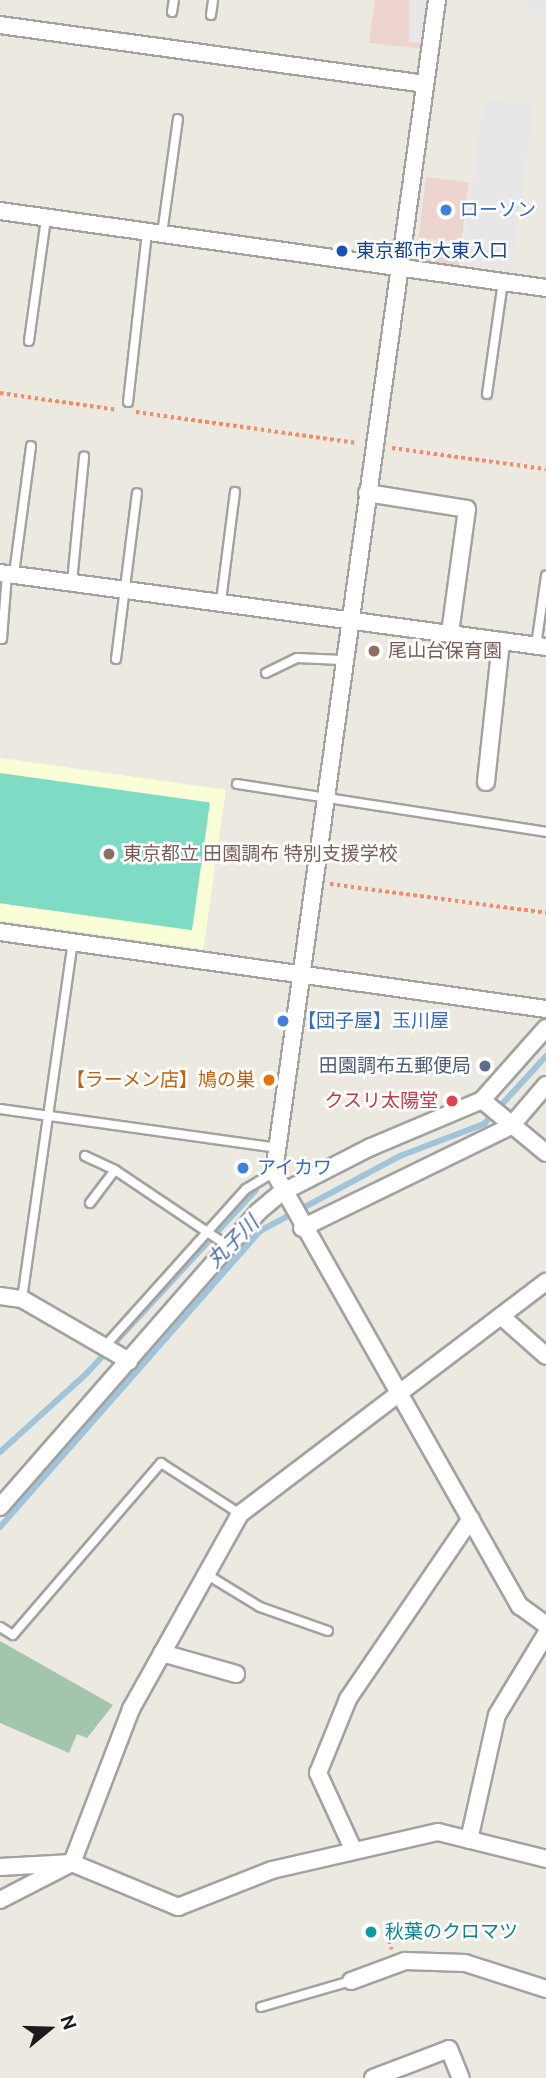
<!DOCTYPE html>
<html>
<head>
<meta charset="utf-8">
<style>
	body { margin:0 }
	#map { position:relative; width:546px; height:2078px; overflow:hidden; background:#eceae0; font-family:Ubuntu,"Noto Sans JP",sans-serif }
	div>[style] { position:absolute }
	.commercial>* { inset:0; background:#eed4cf; transform-origin:0 0 }
	.education>* { inset:0; background:#f9fed7; transform-origin:0 0 }
	.cemetery>* { inset:0; background:#a2c5ac }
	.pitch>* { inset:0; background:#7edbc4; transform-origin:0 0 }
	.parking>* { inset:0; background:#e7e7e7; transform-origin:0 0 }
	.round { border-radius:50% }
	.stream>* { height:6px; margin:-3px; padding:0 3px; transform-origin:3px; border-radius:3px; background:#a0c5da }
	.path>* { height:3.5px; margin-top:-1.75px; transform-origin:0; background:repeating-linear-gradient(90deg,#f68a67 0 3.5px,transparent 0 7px) }
	.roads { filter:drop-shadow(2px 0 #a2a2a2) drop-shadow(-2px 0 #a2a2a2) drop-shadow(0 2px #a2a2a2) drop-shadow(0 -2px #a2a2a2) }
	.lane>* { height:8px; margin:-4px; padding:0 4px; transform-origin:4px; border-radius:4px; background:#fff }
	.street>* { height:16px; margin:-8px; padding:0 8px; transform-origin:8px; border-radius:8px; background:#fff }
	.dots>* { width:19px; height:19px; translate:-50% -50%; box-sizing:border-box; border:4px solid #fff; border-radius:50% }
	span { translate:-50% -50%; white-space:nowrap; text-align:center; line-height:1.15; -webkit-text-stroke:5px #fff; paint-order:stroke }
	.shop-label { font-size:19px; color:#366cbe }
	.left { translate:0 -50%; text-align:left }
	.transit-label { font-size:19px; color:#164399 }
	.education-label { font-size:19px; color:#785e54 }
	.service-label { font-size:19px; color:#4e5e75 }
	.right { translate:-100% -50%; text-align:right }
	.food-label { font-size:19px; color:#c56008 }
	.health-label { font-size:19px; color:#be3a42 }
	.culture-label { font-size:19px; color:#0d838f }
	.water-label { font-size:21px; color:#4a6ba7; font-style:italic }
	.north { position:absolute; left:14px; top:1994px; width:70px; height:70px; -webkit-text-stroke:5px #fff; paint-order:stroke; rotate:71deg; font-size:19px; font-weight:700; line-height:28px; text-align:center; color:#1b1b1b }
	.north::after { content:''; display:block; margin:auto; width:24px; height:32px; background:#1b1b1b; clip-path:polygon(50% 0,100% 100%,50% 72%,0 100%) }
</style>
</head>
<body>
<div id="map">
	<div class="commercial">
		<i style="clip-path:polygon(375px 0,431px 0,424px 49px,369px 43px)"></i>
		<i style="left:426px;top:177px;width:43px;height:85px;rotate:7deg"></i>
	</div>
	<div class="education">
		<i style="left:0;top:758px;width:228px;height:161px;rotate:8deg"></i>
	</div>
	<div class="cemetery">
		<i style="clip-path:polygon(0 1641px,113px 1705px,87px 1738px,77px 1734px,69px 1753px,0 1723px)"></i>
	</div>
	<div class="pitch">
		<i style="left:0;top:773px;width:212px;height:129px;rotate:8deg"></i>
	</div>
	<div class="parking">
		<i class="round" style="left:526px;top:-3px;width:20px;height:20px"></i>
		<i style="left:409px;top:0;width:21px;height:42px"></i>
		<i style="left:484px;top:98px;width:51px;height:168px;rotate:8deg"></i>
		<i style="left:423px;top:238px;width:34px;height:17px;rotate:7deg"></i>
	</div>
	<div class="stream">
		<i style="left:0;top:1452px;width:118px;rotate:-42.2deg"></i>
		<i style="left:87px;top:1373px;width:249px;rotate:-47.3deg"></i>
		<i style="left:0;top:1527px;width:394px;rotate:-48.7deg"></i>
		<i style="left:260px;top:1231px;width:159px;rotate:-28.2deg"></i>
		<i style="left:400px;top:1156px;width:90px;rotate:-20.9deg"></i>
		<i style="left:484px;top:1124px;width:92px;rotate:-47.6deg"></i>
	</div>
	<div class="path">
		<i style="left:0;top:393px;width:119px;rotate:8.2deg"></i>
		<i style="left:136px;top:412px;width:223px;rotate:8deg"></i>
		<i style="left:392px;top:448px;width:155px;rotate:7.8deg"></i>
		<i style="left:330px;top:884px;width:218px;rotate:7.6deg"></i>
		<i style="left:387px;top:1934px;width:16px;rotate:72deg"></i>
	</div>
	<div class="roads">
		<div class="lane">
			<i style="left:172px;top:12px;width:12px;rotate:-81deg"></i>
			<i style="left:211px;top:15px;width:15px;rotate:-82deg"></i>
			<i style="left:162px;top:234px;width:116px;rotate:-82.1deg"></i>
			<i style="left:29px;top:341px;width:124px;rotate:-82.1deg"></i>
			<i style="left:487px;top:394px;width:113px;rotate:-81.9deg"></i>
			<i style="left:128px;top:402px;width:171px;rotate:-83.6deg"></i>
			<i style="left:14px;top:574px;width:129px;rotate:-82.4deg"></i>
			<i style="left:72px;top:582px;width:126px;rotate:-84.5deg"></i>
			<i style="left:221px;top:601px;width:110px;rotate:-82.7deg"></i>
			<i style="left:2px;top:639px;width:65px;rotate:-85.6deg"></i>
			<i style="left:536px;top:646px;width:71px;rotate:-81.9deg"></i>
			<i style="left:116px;top:659px;width:167px;rotate:-82.8deg"></i>
			<i style="left:266px;top:673px;width:34px;rotate:-26deg"></i>
			<i style="left:297px;top:658px;width:45px;rotate:2.5deg"></i>
			<i style="left:237px;top:784px;width:313px;rotate:8.8deg"></i>
			<i style="left:0;top:1109px;width:279px;rotate:8deg"></i>
			<i style="left:85px;top:1156px;width:33px;rotate:25deg"></i>
			<i style="left:90px;top:1203px;width:41px;rotate:-52.9deg"></i>
			<i style="left:115px;top:1170px;width:136px;rotate:33.9deg"></i>
			<i style="left:22px;top:1299px;width:361px;rotate:-81.9deg"></i>
			<i style="left:105px;top:1346px;width:211px;rotate:-48.1deg"></i>
			<i style="left:246px;top:1189px;width:33px;rotate:-31deg"></i>
			<i style="left:206px;top:1574px;width:63px;rotate:31.4deg"></i>
			<i style="left:260px;top:1607px;width:72px;rotate:19.4deg"></i>
			<i style="left:0;top:1627px;width:15px;rotate:32deg"></i>
			<i style="left:13px;top:1635px;width:227px;rotate:-49.3deg"></i>
			<i style="left:161px;top:1463px;width:94px;rotate:32.8deg"></i>
			<i style="left:261px;top:2007px;width:94px;rotate:-16.1deg"></i>
		</div>
		<div class="street">
			<i style="left:437px;top:0;width:1183px;rotate:97.92deg"></i>
			<i style="left:274px;top:1172px;width:499px;rotate:60.5deg"></i>
			<i style="left:520px;top:1606px;width:32px;rotate:36deg"></i>
			<i style="left:0;top:25px;width:428px;rotate:7.9deg"></i>
			<i style="left:0;top:211px;width:551px;rotate:8.03deg"></i>
			<i style="left:367px;top:493px;width:101px;rotate:9.1deg"></i>
			<i style="left:467px;top:509px;width:125px;rotate:97.8deg"></i>
			<i style="left:0;top:573px;width:551px;rotate:7.72deg"></i>
			<i style="left:486px;top:782px;width:142px;rotate:-83.9deg"></i>
			<i style="left:0;top:932px;width:551px;rotate:8.03deg"></i>
			<i style="left:482px;top:1100px;width:83px;rotate:39.6deg"></i>
			<i style="left:302px;top:1228px;width:233px;rotate:-26deg"></i>
			<i style="left:511px;top:1126px;width:54px;rotate:-49.5deg"></i>
			<i style="left:0;top:1296px;width:22px;rotate:8deg"></i>
			<i style="left:22px;top:1299px;width:124px;rotate:30.1deg"></i>
			<i style="left:501px;top:1316px;width:60px;rotate:41.6deg"></i>
			<i style="left:0;top:1507px;width:392px;rotate:-48.8deg"></i>
			<i style="left:258px;top:1212px;width:30px;rotate:-40deg"></i>
			<i style="left:281px;top:1193px;width:101px;rotate:-27.1deg"></i>
			<i style="left:371px;top:1147px;width:121px;rotate:-22.9deg"></i>
			<i style="left:482px;top:1100px;width:96px;rotate:-48.4deg"></i>
			<i style="left:162px;top:1653px;width:77px;rotate:15.8deg"></i>
			<i style="left:469px;top:1840px;width:128px;rotate:-77.4deg"></i>
			<i style="left:497px;top:1715px;width:95px;rotate:-58.8deg"></i>
			<i style="left:353px;top:1849px;width:84px;rotate:-114.7deg"></i>
			<i style="left:318px;top:1773px;width:80px;rotate:-67.9deg"></i>
			<i style="left:348px;top:1699px;width:218px;rotate:-55.7deg"></i>
			<i style="left:0;top:1867px;width:72px;rotate:-3.2deg"></i>
			<i style="left:72px;top:1863px;width:115px;rotate:22.5deg"></i>
			<i style="left:178px;top:1907px;width:101px;rotate:-21.5deg"></i>
			<i style="left:272px;top:1870px;width:170px;rotate:-12.9deg"></i>
			<i style="left:438px;top:1832px;width:111px;rotate:14deg"></i>
			<i style="left:0;top:1900px;width:81px;rotate:-27.2deg"></i>
			<i style="left:72px;top:1863px;width:165px;rotate:-69deg"></i>
			<i style="left:131px;top:1709px;width:223px;rotate:-60.8deg"></i>
			<i style="left:240px;top:1514px;width:384px;rotate:-37.2deg"></i>
			<i style="left:351px;top:1981px;width:58px;rotate:-20.3deg"></i>
			<i style="left:405px;top:1961px;width:60px;rotate:1.9deg"></i>
			<i style="left:465px;top:1963px;width:85px;rotate:17.8deg"></i>
			<i style="left:373px;top:2078px;width:81px;rotate:-20.9deg"></i>
			<i style="left:449px;top:2049px;width:31px;rotate:68deg"></i>
		</div>
	</div>
	<div class="dots">
		<i style="left:446px;top:210px;background:#3f7fe0"></i>
		<i style="left:342px;top:251px;background:#1a4fb4"></i>
		<i style="left:374px;top:651px;background:#8d6e63"></i>
		<i style="left:109px;top:854px;background:#8d6e63"></i>
		<i style="left:283px;top:1021px;background:#3f7fe0"></i>
		<i style="left:485px;top:1066px;background:#5c6f8a"></i>
		<i style="left:269px;top:1080px;background:#e8710a"></i>
		<i style="left:452px;top:1101px;background:#e0444e"></i>
		<i style="left:243px;top:1168px;background:#3f7fe0"></i>
		<i style="left:371px;top:1932px;background:#0f9aa8"></i>
	</div>
	<div class="shop-label">
		<span class="left" style="left:460px;top:210px">ローソン</span>
		<span class="left" style="left:297px;top:1021px">【団子屋】玉川屋</span>
		<span class="left" style="left:257px;top:1168px">アイカワ</span>
	</div>
	<div class="transit-label">
		<span class="left" style="left:356px;top:251px">東京都市大東入口</span>
	</div>
	<div class="education-label">
		<span class="left" style="left:388px;top:651px">尾山台保育園</span>
		<span class="left" style="left:123px;top:854px">東京都立 田園調布 特別支援学校</span>
	</div>
	<div class="service-label">
		<span class="right" style="left:471px;top:1066px">田園調布五郵便局</span>
	</div>
	<div class="food-label">
		<span class="right" style="left:255px;top:1080px">【ラーメン店】鳩の巣</span>
	</div>
	<div class="health-label">
		<span class="right" style="left:438px;top:1101px">クスリ太陽堂</span>
	</div>
	<div class="culture-label">
		<span class="left" style="left:385px;top:1932px">秋葉のクロマツ</span>
	</div>
	<div class="water-label">
		<span style="left:232px;top:1241px;rotate:-45deg">丸子川</span>
	</div>
	<div class="north">N</div>
</div>
</body>
</html>
